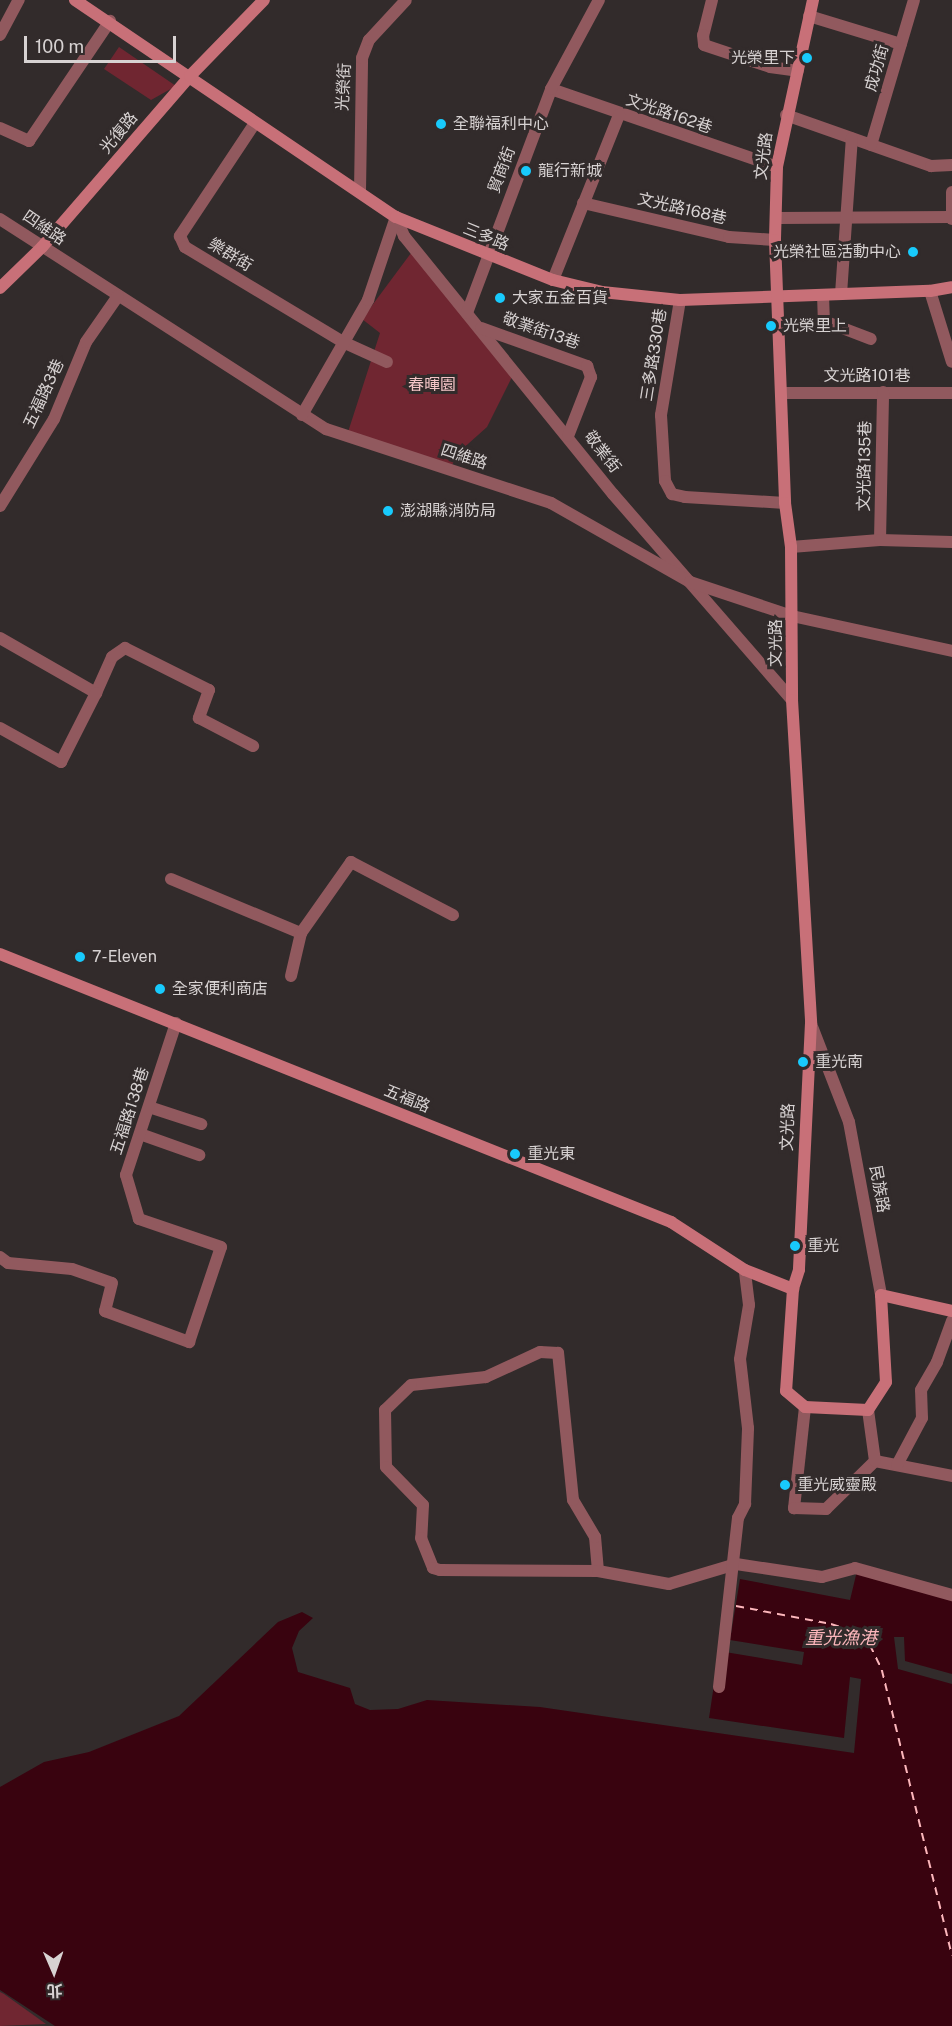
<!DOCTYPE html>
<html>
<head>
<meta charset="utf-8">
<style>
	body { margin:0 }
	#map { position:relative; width:952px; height:2026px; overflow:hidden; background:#322b2b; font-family:"Public Sans","Noto Sans TC",sans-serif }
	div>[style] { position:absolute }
	.green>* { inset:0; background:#702631 }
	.water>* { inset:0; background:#39030f }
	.ferry>* { height:1.5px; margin-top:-0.75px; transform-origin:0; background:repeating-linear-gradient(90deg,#fcb6bb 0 8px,transparent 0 14px) }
	.street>* { height:12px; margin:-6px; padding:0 6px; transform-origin:6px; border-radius:6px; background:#91595e }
	.secondary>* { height:12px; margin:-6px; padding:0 6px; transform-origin:6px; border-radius:6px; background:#c87078 }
	.dots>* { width:16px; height:16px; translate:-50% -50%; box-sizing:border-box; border:3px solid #322b2b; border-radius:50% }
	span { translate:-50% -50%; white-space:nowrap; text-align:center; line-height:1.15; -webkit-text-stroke:6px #322b2b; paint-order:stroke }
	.poi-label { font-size:16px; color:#d7d2d2 }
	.right { translate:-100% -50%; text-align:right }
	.left { translate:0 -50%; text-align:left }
	.street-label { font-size:16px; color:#d7d2d2 }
	.park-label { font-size:16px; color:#f4c5c7 }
	.water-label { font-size:18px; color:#fcb6bb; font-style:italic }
	.north { position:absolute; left:24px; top:1942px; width:60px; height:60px; -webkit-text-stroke:4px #322b2b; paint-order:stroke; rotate:178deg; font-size:16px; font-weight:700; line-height:24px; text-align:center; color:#d7d2d2 }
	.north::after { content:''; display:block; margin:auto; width:21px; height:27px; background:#d7d2d2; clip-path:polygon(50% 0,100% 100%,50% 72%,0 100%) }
	.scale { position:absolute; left:24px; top:36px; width:152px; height:27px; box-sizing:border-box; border:3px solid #d7d2d2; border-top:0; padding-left:8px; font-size:18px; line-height:21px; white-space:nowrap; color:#d7d2d2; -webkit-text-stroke:4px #322b2b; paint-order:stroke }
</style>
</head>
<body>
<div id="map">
	<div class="green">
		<i style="clip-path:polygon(119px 47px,176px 86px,151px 100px,104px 69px)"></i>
		<i style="clip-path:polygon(414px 249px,512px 377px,487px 427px,459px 452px,451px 467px,348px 432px,380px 333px,362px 319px)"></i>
		<i style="clip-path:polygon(0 1992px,4px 1994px,46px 2024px,0 2026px)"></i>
	</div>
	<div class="water">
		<i style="clip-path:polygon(857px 1571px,952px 1596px,952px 1674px,905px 1661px,904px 1637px,894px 1637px,898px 1669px,952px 1684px,952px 2026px,55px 2026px,0 1990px,0 1787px,44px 1762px,89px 1752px,179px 1716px,278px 1622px,302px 1612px,313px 1618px,299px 1631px,292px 1648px,298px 1672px,350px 1688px,355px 1704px,370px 1710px,398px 1709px,427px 1700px,540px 1707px,854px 1753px,861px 1679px,850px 1677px,844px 1738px,709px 1718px,719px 1651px,802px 1665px,804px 1652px,730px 1640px,740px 1579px,850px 1600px)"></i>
	</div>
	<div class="ferry">
		<i style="left:736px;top:1606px;width:97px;rotate:10.7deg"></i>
		<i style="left:831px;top:1624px;width:22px;rotate:18deg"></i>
		<i style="left:852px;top:1631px;width:23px;rotate:38deg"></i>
		<i style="left:870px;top:1645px;width:28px;rotate:64deg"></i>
		<i style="left:882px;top:1670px;width:294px;rotate:76.2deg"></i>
	</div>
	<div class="street">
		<i style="left:712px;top:0;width:36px;rotate:104deg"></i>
		<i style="left:703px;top:35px;width:10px;rotate:84deg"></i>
		<i style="left:704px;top:45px;width:70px;rotate:18.4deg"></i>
		<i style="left:770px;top:67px;width:28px;rotate:8deg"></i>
		<i style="left:809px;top:16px;width:96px;rotate:16.9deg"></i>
		<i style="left:0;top:35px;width:40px;rotate:-62deg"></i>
		<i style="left:551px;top:89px;width:239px;rotate:19deg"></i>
		<i style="left:786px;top:115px;width:154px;rotate:19.4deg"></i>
		<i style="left:931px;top:166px;width:21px;rotate:-3deg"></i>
		<i style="left:255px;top:123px;width:136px;rotate:123.6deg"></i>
		<i style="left:180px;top:236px;width:12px;rotate:66deg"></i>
		<i style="left:185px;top:247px;width:187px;rotate:31deg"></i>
		<i style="left:345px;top:343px;width:46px;rotate:24.3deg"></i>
		<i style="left:0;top:128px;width:32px;rotate:24deg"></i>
		<i style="left:29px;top:141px;width:145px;rotate:-56deg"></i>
		<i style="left:871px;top:145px;width:151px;rotate:-73.5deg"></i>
		<i style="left:360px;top:191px;width:133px;rotate:-89.1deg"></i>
		<i style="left:362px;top:58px;width:19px;rotate:-69deg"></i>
		<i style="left:369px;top:40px;width:54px;rotate:-47.2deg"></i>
		<i style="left:952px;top:192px;width:27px;rotate:90deg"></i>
		<i style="left:583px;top:203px;width:150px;rotate:13.1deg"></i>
		<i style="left:729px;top:237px;width:46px;rotate:3.7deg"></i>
		<i style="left:396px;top:217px;width:21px;rotate:67deg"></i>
		<i style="left:404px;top:236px;width:332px;rotate:51deg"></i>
		<i style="left:613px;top:494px;width:273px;rotate:49deg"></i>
		<i style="left:777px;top:218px;width:174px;rotate:-0.3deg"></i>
		<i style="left:0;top:219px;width:388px;rotate:32.8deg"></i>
		<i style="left:326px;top:429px;width:237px;rotate:18.2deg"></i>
		<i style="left:551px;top:503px;width:160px;rotate:29.6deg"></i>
		<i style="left:690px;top:582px;width:108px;rotate:18.4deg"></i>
		<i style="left:792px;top:616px;width:164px;rotate:12.3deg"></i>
		<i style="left:553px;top:280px;width:178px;rotate:-68.2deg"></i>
		<i style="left:930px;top:291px;width:74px;rotate:72.8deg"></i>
		<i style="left:841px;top:294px;width:156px;rotate:-86deg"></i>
		<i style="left:823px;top:295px;width:26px;rotate:88deg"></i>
		<i style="left:824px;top:321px;width:50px;rotate:21deg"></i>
		<i style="left:680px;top:300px;width:117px;rotate:99.4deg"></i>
		<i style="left:661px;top:415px;width:66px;rotate:86.5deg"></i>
		<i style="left:665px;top:481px;width:15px;rotate:62deg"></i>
		<i style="left:672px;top:494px;width:13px;rotate:13deg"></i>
		<i style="left:685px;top:497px;width:100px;rotate:3.4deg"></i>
		<i style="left:467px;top:313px;width:239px;rotate:-69.4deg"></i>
		<i style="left:551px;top:89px;width:101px;rotate:-61.7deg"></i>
		<i style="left:481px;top:328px;width:113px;rotate:19.7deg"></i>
		<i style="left:587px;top:366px;width:12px;rotate:70deg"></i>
		<i style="left:591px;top:377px;width:63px;rotate:111.3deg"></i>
		<i style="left:782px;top:393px;width:170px"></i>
		<i style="left:302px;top:415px;width:133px;rotate:-60.1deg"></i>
		<i style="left:368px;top:300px;width:88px;rotate:-71.4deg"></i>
		<i style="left:0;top:506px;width:102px;rotate:-58.2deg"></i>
		<i style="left:54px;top:419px;width:83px;rotate:-67.4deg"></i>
		<i style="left:86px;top:342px;width:56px;rotate:-55.2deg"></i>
		<i style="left:880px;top:540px;width:148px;rotate:-88.8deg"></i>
		<i style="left:791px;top:547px;width:89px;rotate:-4.5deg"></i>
		<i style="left:880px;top:540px;width:72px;rotate:1.6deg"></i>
		<i style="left:0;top:638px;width:111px;rotate:29.8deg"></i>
		<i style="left:96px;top:693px;width:39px;rotate:-66deg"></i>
		<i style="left:112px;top:657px;width:16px;rotate:-35deg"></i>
		<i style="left:125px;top:648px;width:94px;rotate:26.6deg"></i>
		<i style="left:209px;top:690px;width:30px;rotate:110deg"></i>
		<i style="left:199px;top:718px;width:61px;rotate:27.4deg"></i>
		<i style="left:0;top:728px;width:70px;rotate:29.1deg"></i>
		<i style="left:61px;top:762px;width:77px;rotate:-63.1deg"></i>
		<i style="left:171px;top:879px;width:141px;rotate:22.6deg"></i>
		<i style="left:291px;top:976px;width:44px;rotate:-76.9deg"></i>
		<i style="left:301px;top:933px;width:87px;rotate:-54.8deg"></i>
		<i style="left:351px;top:862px;width:115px;rotate:27.5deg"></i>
		<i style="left:811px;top:1024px;width:105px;rotate:68.8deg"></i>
		<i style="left:849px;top:1122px;width:176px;rotate:79.5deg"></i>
		<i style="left:149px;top:1107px;width:55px;rotate:18.1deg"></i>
		<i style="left:140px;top:1134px;width:63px;rotate:19.6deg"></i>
		<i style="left:0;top:1257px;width:10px;rotate:37deg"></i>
		<i style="left:8px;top:1263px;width:64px;rotate:5.4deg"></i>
		<i style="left:72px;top:1269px;width:42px;rotate:19.3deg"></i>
		<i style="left:112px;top:1283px;width:29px;rotate:104deg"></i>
		<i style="left:105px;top:1311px;width:90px;rotate:20.3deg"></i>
		<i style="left:189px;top:1342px;width:100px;rotate:-71.4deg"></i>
		<i style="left:221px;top:1247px;width:87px;rotate:-161.1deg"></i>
		<i style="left:139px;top:1219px;width:46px;rotate:-106.5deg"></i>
		<i style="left:126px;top:1175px;width:160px;rotate:-71.8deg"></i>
		<i style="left:805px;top:1407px;width:102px;rotate:96.2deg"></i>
		<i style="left:794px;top:1508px;width:32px;rotate:2deg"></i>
		<i style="left:826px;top:1509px;width:69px;rotate:-44.4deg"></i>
		<i style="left:875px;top:1461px;width:78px;rotate:11deg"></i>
		<i style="left:868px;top:1410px;width:51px;rotate:82.2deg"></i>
		<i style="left:897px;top:1465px;width:53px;rotate:-62deg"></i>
		<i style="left:922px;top:1418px;width:28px;rotate:-92deg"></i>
		<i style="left:921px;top:1390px;width:32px;rotate:-60deg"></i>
		<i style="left:937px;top:1362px;width:44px;rotate:-69.9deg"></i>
		<i style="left:598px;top:1571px;width:34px;rotate:-95deg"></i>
		<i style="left:595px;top:1537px;width:43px;rotate:-120.7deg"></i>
		<i style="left:573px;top:1500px;width:148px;rotate:-95.8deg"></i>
		<i style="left:558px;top:1353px;width:18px;rotate:-177deg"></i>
		<i style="left:540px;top:1352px;width:60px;rotate:155.2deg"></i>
		<i style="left:486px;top:1377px;width:75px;rotate:173.9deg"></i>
		<i style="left:411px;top:1385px;width:36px;rotate:136deg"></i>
		<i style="left:385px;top:1410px;width:57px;rotate:89deg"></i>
		<i style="left:386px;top:1467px;width:53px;rotate:45.8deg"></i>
		<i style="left:423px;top:1505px;width:33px;rotate:93deg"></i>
		<i style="left:421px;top:1538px;width:32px;rotate:68deg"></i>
		<i style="left:433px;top:1568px;width:7px;rotate:16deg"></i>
		<i style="left:440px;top:1570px;width:158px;rotate:0.4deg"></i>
		<i style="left:598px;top:1571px;width:72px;rotate:10.4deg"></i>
		<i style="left:669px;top:1584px;width:70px;rotate:-16.6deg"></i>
		<i style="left:736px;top:1564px;width:87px;rotate:8.6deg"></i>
		<i style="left:822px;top:1577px;width:34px;rotate:-15deg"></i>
		<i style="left:855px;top:1568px;width:101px;rotate:15.6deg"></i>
		<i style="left:719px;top:1687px;width:170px;rotate:-83.6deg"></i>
		<i style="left:738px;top:1518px;width:16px;rotate:-63deg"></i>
		<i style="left:745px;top:1504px;width:76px;rotate:-87.7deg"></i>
		<i style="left:748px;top:1428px;width:69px;rotate:-96.6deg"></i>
		<i style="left:740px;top:1359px;width:55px;rotate:-80.5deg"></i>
		<i style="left:749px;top:1305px;width:35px;rotate:-97deg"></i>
	</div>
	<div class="secondary">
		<i style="left:75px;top:0;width:387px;rotate:34.1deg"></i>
		<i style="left:396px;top:217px;width:169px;rotate:21.9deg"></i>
		<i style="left:553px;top:280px;width:50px;rotate:13.8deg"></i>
		<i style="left:602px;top:292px;width:78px;rotate:5.9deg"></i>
		<i style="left:680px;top:300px;width:250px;rotate:-2.1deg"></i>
		<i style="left:930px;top:291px;width:22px;rotate:-10deg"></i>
		<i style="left:813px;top:0;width:171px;rotate:102.2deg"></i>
		<i style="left:777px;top:167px;width:73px;rotate:91.6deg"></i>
		<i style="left:775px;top:240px;width:263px;rotate:87.8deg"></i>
		<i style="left:785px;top:503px;width:44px;rotate:82.2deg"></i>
		<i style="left:791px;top:547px;width:153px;rotate:89.6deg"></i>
		<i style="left:792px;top:700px;width:324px;rotate:86.6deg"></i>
		<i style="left:811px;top:1023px;width:247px;rotate:92.8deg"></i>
		<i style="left:799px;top:1270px;width:20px;rotate:108deg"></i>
		<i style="left:793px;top:1289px;width:102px;rotate:93.9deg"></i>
		<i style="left:786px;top:1391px;width:25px;rotate:40deg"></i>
		<i style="left:805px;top:1407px;width:63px;rotate:2.7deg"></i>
		<i style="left:868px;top:1410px;width:33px;rotate:-57deg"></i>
		<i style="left:886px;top:1382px;width:87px;rotate:-93.3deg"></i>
		<i style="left:881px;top:1295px;width:73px;rotate:12.7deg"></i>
		<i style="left:0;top:288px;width:59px;rotate:-44.3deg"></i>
		<i style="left:42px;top:247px;width:226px;rotate:-49.1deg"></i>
		<i style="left:190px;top:76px;width:106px;rotate:-45.8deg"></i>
		<i style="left:0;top:954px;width:723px;rotate:21.77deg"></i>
		<i style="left:671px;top:1222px;width:88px;rotate:33deg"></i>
		<i style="left:745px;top:1270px;width:52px;rotate:21.6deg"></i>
	</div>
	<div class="dots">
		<i style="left:807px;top:58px;background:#18cafc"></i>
		<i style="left:441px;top:124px;background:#18cafc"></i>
		<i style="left:526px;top:171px;background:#18cafc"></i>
		<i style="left:913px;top:252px;background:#18cafc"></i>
		<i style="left:500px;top:298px;background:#18cafc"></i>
		<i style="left:771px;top:326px;background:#18cafc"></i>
		<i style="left:388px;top:511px;background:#18cafc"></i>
		<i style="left:80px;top:957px;background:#18cafc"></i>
		<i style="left:160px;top:989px;background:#18cafc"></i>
		<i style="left:803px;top:1062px;background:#18cafc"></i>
		<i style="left:515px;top:1154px;background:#18cafc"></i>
		<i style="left:795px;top:1246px;background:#18cafc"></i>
		<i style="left:785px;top:1485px;background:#18cafc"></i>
	</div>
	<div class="poi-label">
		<span class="right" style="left:795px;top:58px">光榮里下</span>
		<span class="left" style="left:453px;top:124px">全聯福利中心</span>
		<span class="left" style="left:538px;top:171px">龍行新城</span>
		<span class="right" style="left:901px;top:252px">光榮社區活動中心</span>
		<span class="left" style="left:512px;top:298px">大家五金百貨</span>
		<span class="left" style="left:783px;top:326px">光榮里上</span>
		<span class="left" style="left:400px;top:511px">澎湖縣消防局</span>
		<span class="left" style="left:92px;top:957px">7-Eleven</span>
		<span class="left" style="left:172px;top:989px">全家便利商店</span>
		<span class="left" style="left:815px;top:1062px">重光南</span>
		<span class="left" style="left:527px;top:1154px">重光東</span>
		<span class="left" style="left:807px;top:1246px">重光</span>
		<span class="left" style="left:797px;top:1485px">重光威靈殿</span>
	</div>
	<div class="street-label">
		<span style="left:877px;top:68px;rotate:-74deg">成功街</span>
		<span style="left:344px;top:87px;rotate:-87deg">光榮街</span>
		<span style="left:669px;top:114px;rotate:19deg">文光路162巷</span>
		<span style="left:119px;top:133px;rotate:-50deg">光復路</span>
		<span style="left:764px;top:156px;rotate:-83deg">文光路</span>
		<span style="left:502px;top:170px;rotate:-69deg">貿商街</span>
		<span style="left:682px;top:209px;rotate:13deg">文光路168巷</span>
		<span style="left:44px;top:228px;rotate:34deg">四維路</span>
		<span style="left:486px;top:237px;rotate:22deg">三多路</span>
		<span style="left:230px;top:255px;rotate:31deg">樂群街</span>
		<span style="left:541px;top:331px;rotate:19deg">敬業街13巷</span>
		<span style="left:654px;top:355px;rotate:-81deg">三多路330巷</span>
		<span style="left:867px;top:376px">文光路101巷</span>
		<span style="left:44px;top:394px;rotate:-65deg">五福路3巷</span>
		<span style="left:602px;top:452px;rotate:52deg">敬業街</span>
		<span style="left:464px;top:457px;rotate:18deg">四維路</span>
		<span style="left:865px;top:466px;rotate:-89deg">文光路135巷</span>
		<span style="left:776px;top:643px;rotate:-90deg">文光路</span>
		<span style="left:407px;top:1099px;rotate:22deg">五福路</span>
		<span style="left:130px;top:1111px;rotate:-72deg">五福路138巷</span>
		<span style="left:788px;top:1127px;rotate:-88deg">文光路</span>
		<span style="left:879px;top:1189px;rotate:80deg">民族路</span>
	</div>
	<div class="park-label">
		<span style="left:432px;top:385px">春暉園</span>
	</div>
	<div class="water-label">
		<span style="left:841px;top:1638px">重光漁港</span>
	</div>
	<div class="north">北</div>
	<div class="scale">100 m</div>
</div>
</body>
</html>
